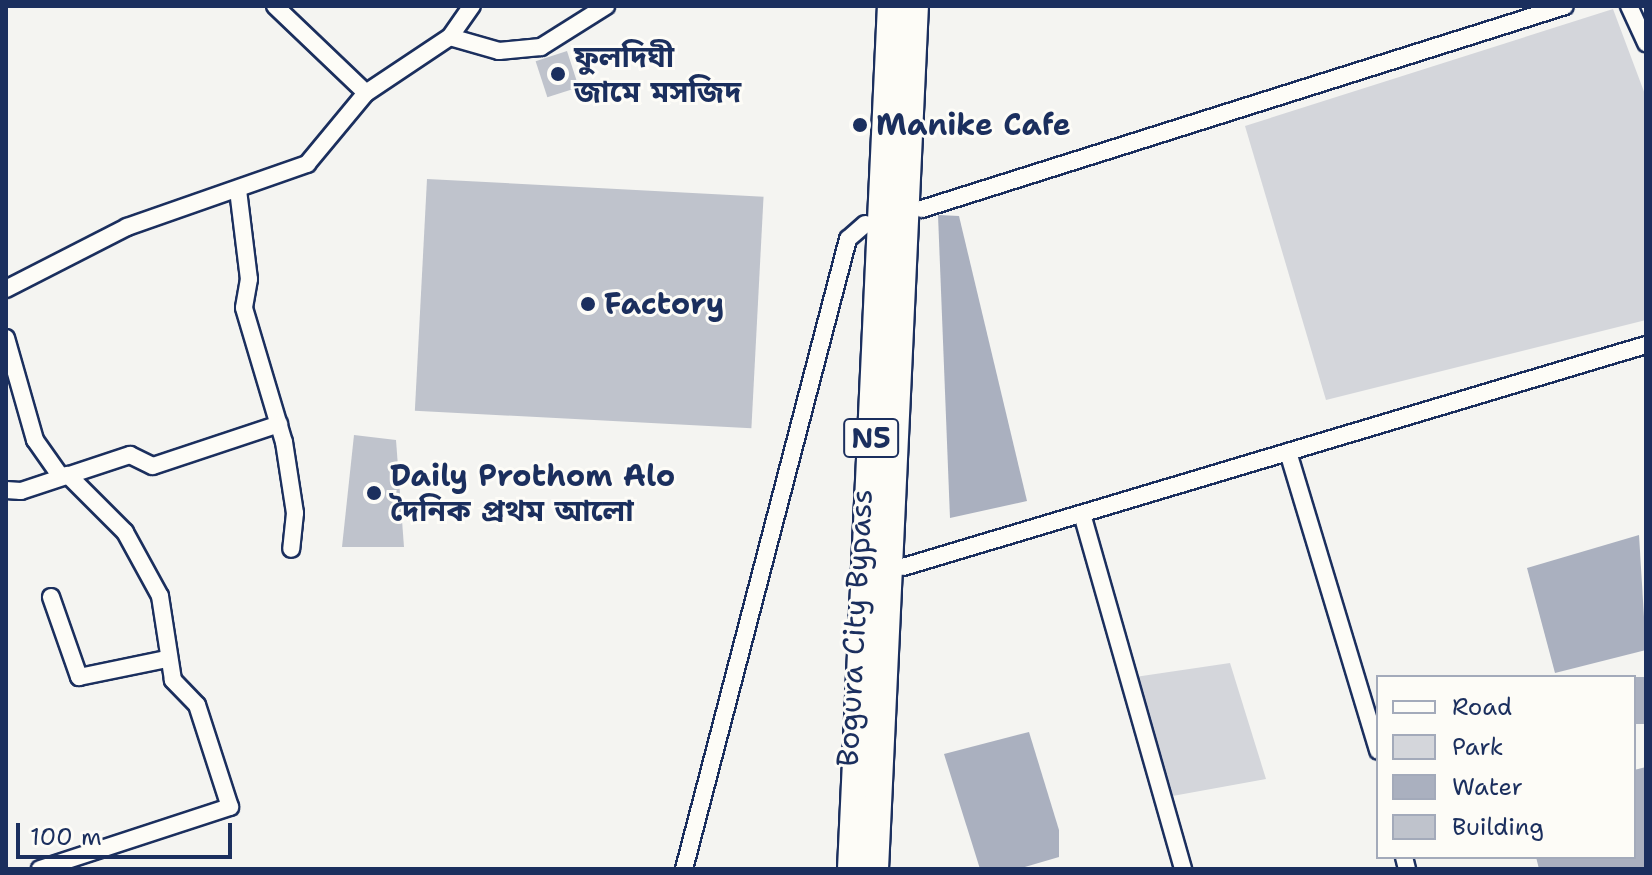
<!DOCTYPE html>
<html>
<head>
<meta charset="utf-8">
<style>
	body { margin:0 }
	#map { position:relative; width:1652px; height:875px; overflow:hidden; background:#f4f4f1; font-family:"Shantell Sans","Noto Sans Bengali",sans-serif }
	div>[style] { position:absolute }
	.green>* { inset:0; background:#d4d6db }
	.water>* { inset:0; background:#aab0bf; transform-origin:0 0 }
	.building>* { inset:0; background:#bfc3cc; transform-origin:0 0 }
	.roads { filter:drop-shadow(2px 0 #1b2f5e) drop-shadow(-2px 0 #1b2f5e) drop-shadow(0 2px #1b2f5e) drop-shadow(0 -2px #1b2f5e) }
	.minor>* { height:16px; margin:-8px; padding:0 8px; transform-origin:8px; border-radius:8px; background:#fdfcf7 }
	.trunk>* { height:26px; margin:-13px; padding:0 13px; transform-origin:13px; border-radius:13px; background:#fdfcf7 }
	.dots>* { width:22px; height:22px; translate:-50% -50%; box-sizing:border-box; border:4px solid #fdfcf7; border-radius:50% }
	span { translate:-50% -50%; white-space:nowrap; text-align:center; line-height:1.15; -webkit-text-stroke:6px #fdfcf7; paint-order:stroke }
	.shield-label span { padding:2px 6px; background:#fdfcf7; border:2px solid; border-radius:6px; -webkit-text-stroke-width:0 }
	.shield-label { font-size:28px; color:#1b2f5e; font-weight:700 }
	.poi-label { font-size:30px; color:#1b2f5e; font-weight:700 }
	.left { translate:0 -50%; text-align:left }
	.street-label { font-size:30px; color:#1b2f5e }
	.frame { position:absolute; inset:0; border:8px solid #1b2f5e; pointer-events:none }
	.legend { position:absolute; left:1376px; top:675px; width:260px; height:184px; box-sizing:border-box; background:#fdfcf7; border:2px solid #a3aaba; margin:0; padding:10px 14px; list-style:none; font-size:24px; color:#1b2f5e }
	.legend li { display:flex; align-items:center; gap:16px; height:40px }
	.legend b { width:40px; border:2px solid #a3aaba }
	.scale { position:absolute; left:16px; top:823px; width:216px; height:36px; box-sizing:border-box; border:4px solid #1b2f5e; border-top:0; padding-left:10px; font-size:24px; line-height:28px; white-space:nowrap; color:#1b2f5e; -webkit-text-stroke:6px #fdfcf7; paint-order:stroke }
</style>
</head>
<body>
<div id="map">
	<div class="green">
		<i style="clip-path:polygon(1613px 9px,1646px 97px,1646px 320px,1326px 400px,1245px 126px)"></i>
		<i style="clip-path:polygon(1230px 663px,1266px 779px,1167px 797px,1135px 677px)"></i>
	</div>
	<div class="water">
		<i style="clip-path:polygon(938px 215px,959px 216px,1027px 501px,950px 518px)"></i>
		<i style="clip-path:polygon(1639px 535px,1646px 650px,1555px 673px,1527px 568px)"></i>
		<i style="left:1646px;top:677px;width:47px;height:13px;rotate:90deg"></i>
		<i style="clip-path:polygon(1029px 732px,1059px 830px,1059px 857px,1018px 869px,980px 869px,944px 754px)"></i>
		<i style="clip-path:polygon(1646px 767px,1646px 869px,1539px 869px,1536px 857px,1634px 857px,1634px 770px)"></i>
	</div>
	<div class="building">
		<i style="left:567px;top:51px;width:38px;height:33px;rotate:72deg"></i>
		<i style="left:427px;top:179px;width:337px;height:232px;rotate:3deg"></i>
		<i style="clip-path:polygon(354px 435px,396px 440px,404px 547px,342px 547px)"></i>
	</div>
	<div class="roads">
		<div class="minor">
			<i style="left:275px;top:6px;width:126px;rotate:43.7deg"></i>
			<i style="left:1629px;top:6px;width:41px;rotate:65.3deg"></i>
			<i style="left:450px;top:37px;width:38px;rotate:-55deg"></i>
			<i style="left:238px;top:190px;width:90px;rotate:83deg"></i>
			<i style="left:249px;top:279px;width:29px;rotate:100deg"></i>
			<i style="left:244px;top:308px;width:140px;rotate:73.4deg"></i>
			<i style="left:284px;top:442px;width:72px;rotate:81.2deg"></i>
			<i style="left:295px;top:513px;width:36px;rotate:96deg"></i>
			<i style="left:922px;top:209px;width:674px;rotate:-17.52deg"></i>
			<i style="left:6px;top:289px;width:136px;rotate:-27.1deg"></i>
			<i style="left:127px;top:227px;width:191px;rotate:-19.3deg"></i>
			<i style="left:307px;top:164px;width:92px;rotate:-50.3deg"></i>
			<i style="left:366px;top:93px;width:101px;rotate:-33.7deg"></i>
			<i style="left:450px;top:37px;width:51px;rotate:15.9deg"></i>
			<i style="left:499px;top:51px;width:42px;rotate:-5.4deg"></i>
			<i style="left:541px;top:47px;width:77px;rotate:-32.2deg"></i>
			<i style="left:6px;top:338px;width:106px;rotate:74.1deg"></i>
			<i style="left:35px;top:440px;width:42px;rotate:54.8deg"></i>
			<i style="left:1288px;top:452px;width:312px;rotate:73.2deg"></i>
			<i style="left:6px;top:490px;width:15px;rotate:4deg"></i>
			<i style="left:21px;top:491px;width:115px;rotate:-18.3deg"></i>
			<i style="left:130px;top:455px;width:25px;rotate:26deg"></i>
			<i style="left:153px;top:466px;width:133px;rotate:-18.4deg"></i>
			<i style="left:1082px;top:514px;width:369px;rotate:74.1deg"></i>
			<i style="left:903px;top:567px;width:775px;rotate:-16.64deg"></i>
			<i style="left:51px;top:597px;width:85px;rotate:70.7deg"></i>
			<i style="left:79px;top:677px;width:90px;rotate:-11.6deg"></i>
			<i style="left:1404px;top:857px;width:12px;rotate:76deg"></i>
			<i style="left:40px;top:869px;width:200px;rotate:-18.1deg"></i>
			<i style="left:230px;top:807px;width:107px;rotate:-107.9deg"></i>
			<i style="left:197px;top:705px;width:35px;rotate:-134deg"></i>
			<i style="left:173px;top:680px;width:85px;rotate:-98.8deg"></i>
			<i style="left:160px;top:596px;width:73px;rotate:-118.7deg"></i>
			<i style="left:125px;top:532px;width:81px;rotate:-135deg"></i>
			<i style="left:684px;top:869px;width:651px;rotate:-75.41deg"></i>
			<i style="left:848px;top:239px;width:23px;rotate:-41deg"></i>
		</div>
		<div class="trunk">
			<i style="left:851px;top:869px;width:864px;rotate:-87.35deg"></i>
			<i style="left:875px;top:869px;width:864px;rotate:-87.35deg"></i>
		</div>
	</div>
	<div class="dots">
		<i style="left:558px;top:74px;background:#1b2f5e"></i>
		<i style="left:860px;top:125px;background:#1b2f5e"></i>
		<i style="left:588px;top:304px;background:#1b2f5e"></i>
		<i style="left:374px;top:493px;background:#1b2f5e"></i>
	</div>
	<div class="shield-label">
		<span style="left:871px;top:438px">N5</span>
	</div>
	<div class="poi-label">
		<span class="left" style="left:574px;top:74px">ফুলদিঘী<br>জামে মসজিদ</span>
		<span class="left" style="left:876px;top:125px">Manike Cafe</span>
		<span class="left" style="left:604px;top:304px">Factory</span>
		<span class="left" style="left:390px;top:493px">Daily Prothom Alo<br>দৈনিক প্রথম আলো</span>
	</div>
	<div class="street-label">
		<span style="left:855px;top:628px;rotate:-87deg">Bogura City Bypass</span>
	</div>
	<div class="frame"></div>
	<ul class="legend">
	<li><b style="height:10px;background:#fdfcf7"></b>Road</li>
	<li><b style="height:22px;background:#d4d6db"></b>Park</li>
	<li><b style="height:22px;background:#aab0bf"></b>Water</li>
	<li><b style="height:22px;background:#bfc3cc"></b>Building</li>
	</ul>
	<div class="scale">100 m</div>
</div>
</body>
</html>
